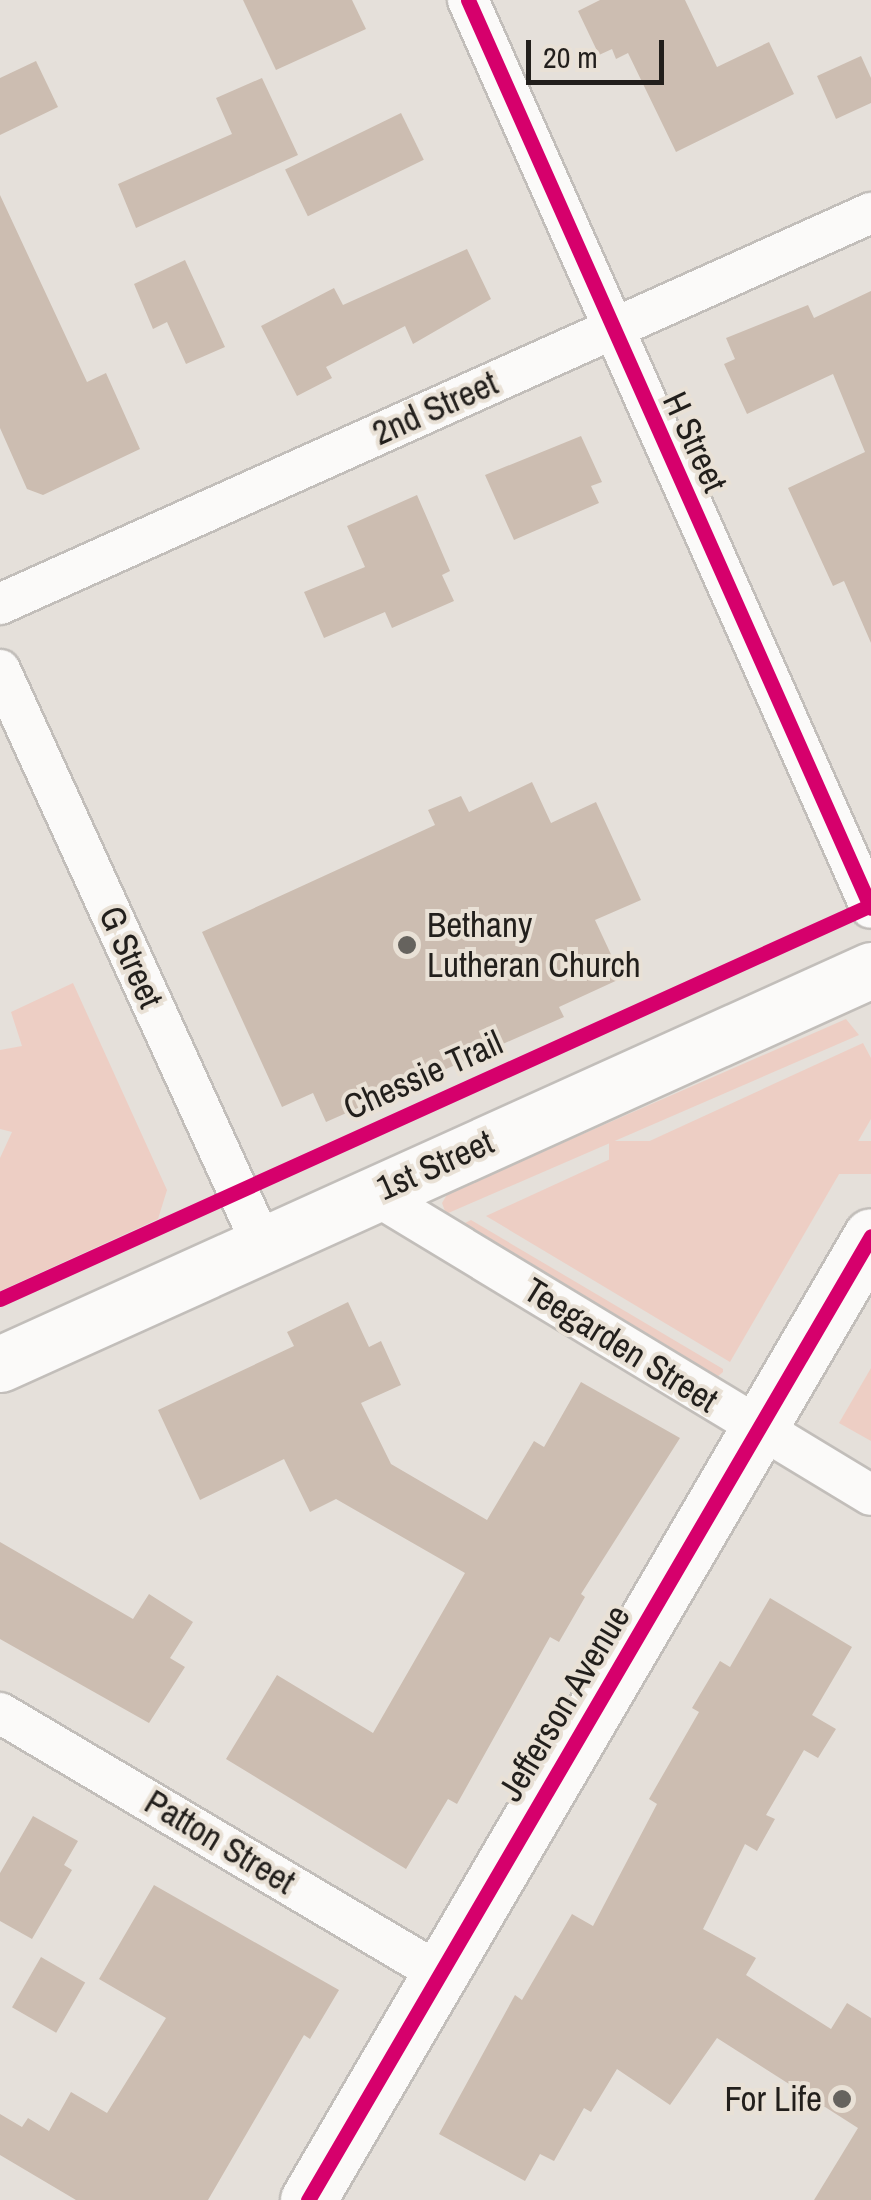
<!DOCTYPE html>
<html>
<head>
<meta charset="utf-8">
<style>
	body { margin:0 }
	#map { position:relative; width:871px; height:2200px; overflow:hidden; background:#e5e0da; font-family:"Archivo Narrow",sans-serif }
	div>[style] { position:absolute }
	.green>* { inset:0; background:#edcec4; transform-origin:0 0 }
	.building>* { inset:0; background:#ccbdb1; transform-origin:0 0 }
	.roads { filter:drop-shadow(2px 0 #c2beba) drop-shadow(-2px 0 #c2beba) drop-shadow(0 2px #c2beba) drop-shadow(0 -2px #c2beba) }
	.street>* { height:40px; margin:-20px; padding:0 20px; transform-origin:20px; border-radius:20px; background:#fbfaf9 }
	.secondary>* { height:55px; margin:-27.5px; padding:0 27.5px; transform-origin:27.5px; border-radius:27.5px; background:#fbfaf9 }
	.cycleway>* { height:15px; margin:-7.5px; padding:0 7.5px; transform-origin:7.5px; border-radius:7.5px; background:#d6006c }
	.dots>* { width:28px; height:28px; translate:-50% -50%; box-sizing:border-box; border:5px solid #e9e1d6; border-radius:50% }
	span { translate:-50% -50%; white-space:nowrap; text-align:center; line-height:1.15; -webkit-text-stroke:8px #e9e1d6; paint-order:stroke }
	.street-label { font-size:35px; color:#221f1c }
	.poi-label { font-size:35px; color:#221f1c }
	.left { translate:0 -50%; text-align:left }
	.right { translate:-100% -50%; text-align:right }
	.scale { position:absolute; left:526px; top:40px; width:138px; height:45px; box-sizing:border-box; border:5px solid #221f1c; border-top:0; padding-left:12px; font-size:30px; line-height:35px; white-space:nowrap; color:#221f1c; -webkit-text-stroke:8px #e9e1d6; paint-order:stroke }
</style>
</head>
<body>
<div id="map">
	<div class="green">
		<i style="clip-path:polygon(73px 983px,167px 1190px,158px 1219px,0 1291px,0 1158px,12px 1132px,0 1129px,0 1050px,22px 1046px,11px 1012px)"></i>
		<i style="clip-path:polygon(846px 1019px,859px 1035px,446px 1214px,442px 1203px,448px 1193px)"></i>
		<i style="clip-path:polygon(863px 1043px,871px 1058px,871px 1119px,730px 1362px,486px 1216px)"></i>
		<i style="left:871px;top:1141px;width:33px;height:262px;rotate:90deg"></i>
		<i style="clip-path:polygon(471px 1220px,723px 1369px,723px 1372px,717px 1377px,459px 1226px)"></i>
		<i style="clip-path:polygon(871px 1368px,871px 1441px,839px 1423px)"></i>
	</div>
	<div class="building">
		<i style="clip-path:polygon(243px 0,352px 0,366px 29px,276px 70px)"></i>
		<i style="clip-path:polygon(600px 0,685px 0,717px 67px,769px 42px,794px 94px,676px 152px,628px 53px,616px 59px,612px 49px,599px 55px,578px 11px)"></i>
		<i style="clip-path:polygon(861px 56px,871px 78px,871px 103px,836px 119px,817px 76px)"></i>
		<i style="clip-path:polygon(36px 61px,58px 107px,0 135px,0 78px)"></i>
		<i style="clip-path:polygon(262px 78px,298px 155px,136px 228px,118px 184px,232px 134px,216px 98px)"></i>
		<i style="left:401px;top:113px;width:52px;height:129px;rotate:64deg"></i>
		<i style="clip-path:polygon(0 195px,87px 382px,106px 373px,140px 449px,43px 495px,27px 489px,0 428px)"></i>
		<i style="clip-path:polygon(467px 249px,491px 299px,413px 344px,405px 326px,326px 367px,332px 378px,297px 396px,261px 326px,334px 288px,343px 305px)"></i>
		<i style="clip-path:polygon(185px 260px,225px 347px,186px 364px,167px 322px,153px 329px,134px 284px)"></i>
		<i style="clip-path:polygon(871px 291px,871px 643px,844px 581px,833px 586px,788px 488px,865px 452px,833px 374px,747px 414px,724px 364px,735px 359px,726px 338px,808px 305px,814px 318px)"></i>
		<i style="clip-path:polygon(581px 436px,602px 482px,591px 486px,599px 503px,514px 540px,485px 475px)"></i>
		<i style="clip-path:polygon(417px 495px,450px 571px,442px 575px,454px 601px,392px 628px,385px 612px,324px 638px,304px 592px,365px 567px,347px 526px)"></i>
		<i style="clip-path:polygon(532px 782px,551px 823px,596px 802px,641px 900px,595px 920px,622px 978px,559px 1007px,564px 1017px,326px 1122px,313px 1093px,282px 1107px,202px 932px,435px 825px,428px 810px,461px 796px,469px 812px)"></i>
		<i style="clip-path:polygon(348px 1302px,369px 1347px,381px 1341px,401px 1385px,361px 1403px,391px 1464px,487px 1520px,534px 1441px,544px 1447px,581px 1382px,680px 1438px,581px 1594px,585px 1597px,559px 1642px,550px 1637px,457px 1804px,448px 1799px,406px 1869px,226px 1759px,277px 1675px,373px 1733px,465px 1573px,336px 1499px,310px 1512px,284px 1459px,200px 1500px,158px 1410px,294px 1346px,287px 1332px)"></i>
		<i style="clip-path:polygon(0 1542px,133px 1619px,149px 1594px,193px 1622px,170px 1658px,185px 1667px,149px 1723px,0 1639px)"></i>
		<i style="clip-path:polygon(770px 1598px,852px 1647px,812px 1715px,836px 1729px,818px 1758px,804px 1750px,766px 1815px,775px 1819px,757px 1851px,745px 1844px,703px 1929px,756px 1958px,746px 1975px,831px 2029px,847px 2003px,871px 2018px,871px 2200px,814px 2200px,858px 2128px,717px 2038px,670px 2105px,617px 2069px,591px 2112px,584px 2108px,554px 2161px,540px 2154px,525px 2181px,439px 2134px,515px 1995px,522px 2000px,572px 1914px,593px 1926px,657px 1804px,649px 1799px,699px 1712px,692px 1708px,720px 1661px,730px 1667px)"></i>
		<i style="clip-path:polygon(33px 1816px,78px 1841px,64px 1865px,72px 1870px,32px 1939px,0 1921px,0 1873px)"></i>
		<i style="clip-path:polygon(154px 1885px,339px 1990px,310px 2039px,304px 2035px,208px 2200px,76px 2200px,0 2155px,0 2114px,22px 2127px,28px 2118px,49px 2131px,71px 2092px,107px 2113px,166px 2018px,99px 1979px)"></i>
		<i style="left:41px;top:1957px;width:51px;height:58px;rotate:30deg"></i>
	</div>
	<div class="roads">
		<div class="street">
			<i style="left:468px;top:0;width:993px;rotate:66.07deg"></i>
			<i style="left:0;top:604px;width:955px;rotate:-24.18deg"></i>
			<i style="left:0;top:670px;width:631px;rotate:65.47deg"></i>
			<i style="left:372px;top:1193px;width:583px;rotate:31.18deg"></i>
			<i style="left:0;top:1713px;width:510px;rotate:30.64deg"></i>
		</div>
		<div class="secondary">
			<i style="left:0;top:1364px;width:956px;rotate:-24.34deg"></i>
			<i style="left:308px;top:2200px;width:1116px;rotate:-59.71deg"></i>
		</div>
	</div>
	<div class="cycleway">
		<i style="left:468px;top:0;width:993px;rotate:66.07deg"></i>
		<i style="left:0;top:1299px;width:956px;rotate:-24.34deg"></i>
		<i style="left:308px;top:2200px;width:1116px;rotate:-59.71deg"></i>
	</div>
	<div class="dots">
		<i style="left:407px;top:945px;background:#66635e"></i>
		<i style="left:842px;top:2099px;background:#66635e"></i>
	</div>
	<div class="street-label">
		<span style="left:435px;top:408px;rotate:-24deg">2nd Street</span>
		<span style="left:695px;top:442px;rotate:65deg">H Street</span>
		<span style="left:131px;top:957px;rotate:66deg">G Street</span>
		<span style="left:423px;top:1075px;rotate:-24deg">Chessie Trail</span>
		<span style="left:435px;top:1165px;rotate:-24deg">1st Street</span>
		<span style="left:621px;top:1345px;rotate:32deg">Teegarden Street</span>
		<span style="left:564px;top:1703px;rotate:-59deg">Jefferson Avenue</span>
		<span style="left:220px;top:1842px;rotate:31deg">Patton Street</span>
	</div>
	<div class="poi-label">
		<span class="left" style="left:427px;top:945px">Bethany<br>Lutheran Church</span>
		<span class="right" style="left:822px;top:2099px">For Life</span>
	</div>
	<div class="scale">20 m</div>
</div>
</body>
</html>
